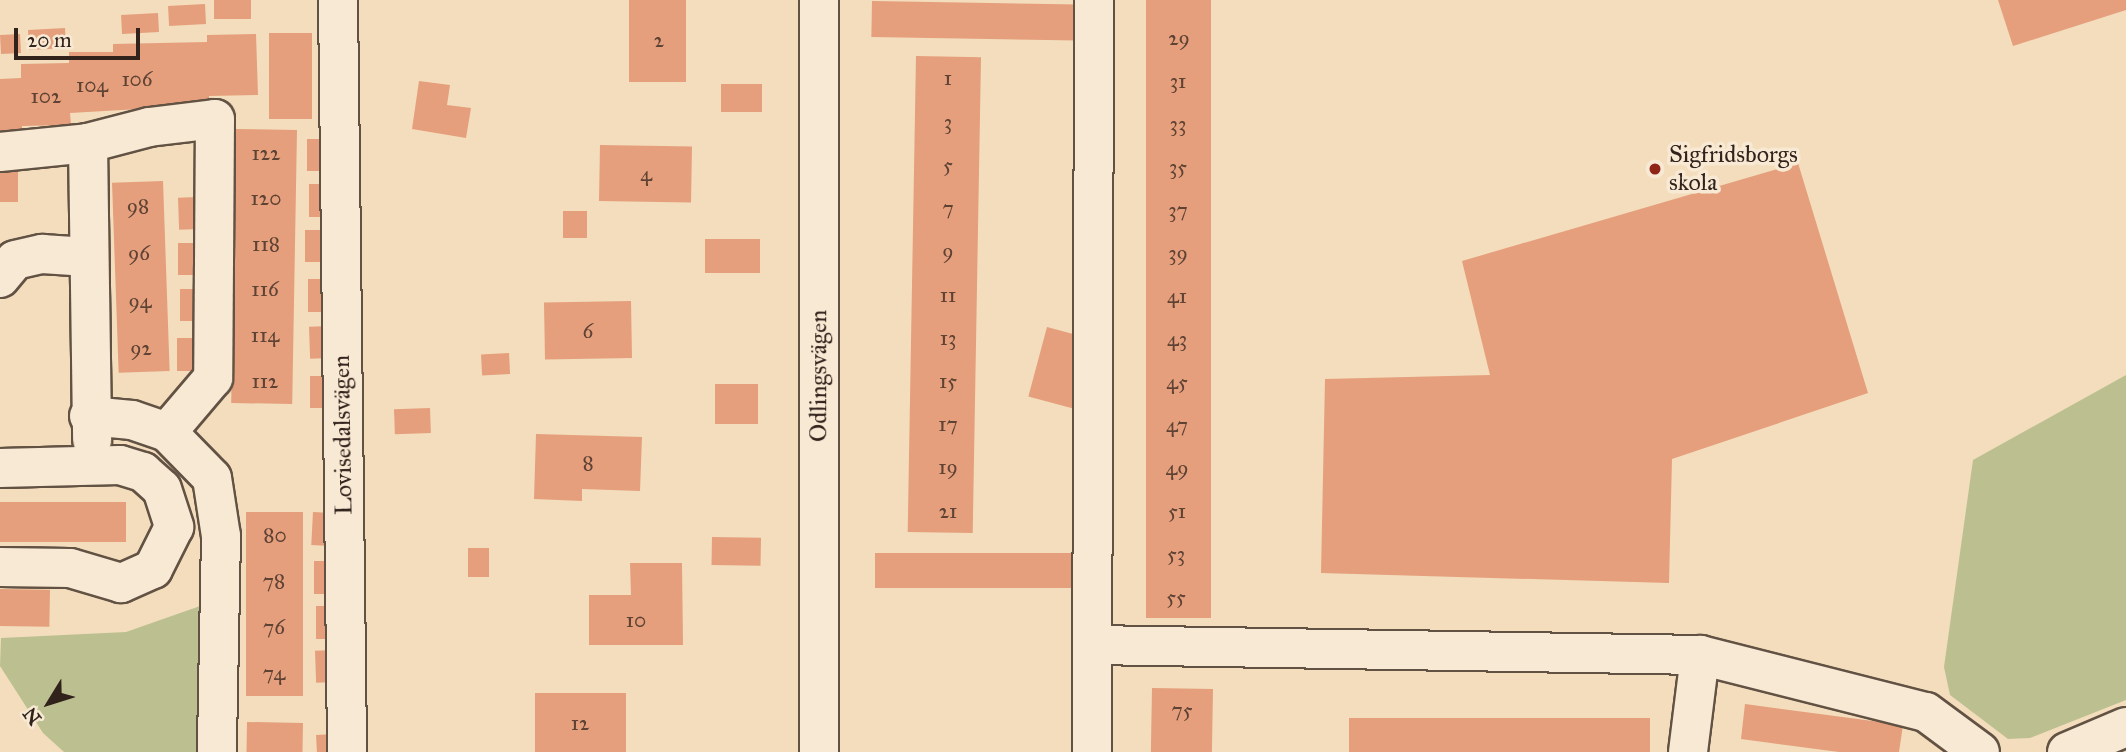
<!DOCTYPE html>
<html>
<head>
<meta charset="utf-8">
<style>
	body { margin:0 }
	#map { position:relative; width:2126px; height:752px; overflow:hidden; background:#f3ddbc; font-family:"IM FELL Great Primer",serif }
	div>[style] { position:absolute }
	.green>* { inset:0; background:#bcc090 }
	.building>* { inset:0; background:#e59f7c; transform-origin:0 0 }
	.roads { filter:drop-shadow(2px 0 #625244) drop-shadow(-2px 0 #625244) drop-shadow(0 2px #625244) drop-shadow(0 -2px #625244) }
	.minor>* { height:38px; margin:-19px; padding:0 19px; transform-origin:19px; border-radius:19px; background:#f7e9d3 }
	.dots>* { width:19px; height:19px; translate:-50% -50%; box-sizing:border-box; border:4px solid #f7e9d3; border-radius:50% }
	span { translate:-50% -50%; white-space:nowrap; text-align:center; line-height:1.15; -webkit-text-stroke:7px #f7e9d3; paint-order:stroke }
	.number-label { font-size:21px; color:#5e4234 }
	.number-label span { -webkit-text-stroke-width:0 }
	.poi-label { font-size:24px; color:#31231c }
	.left { translate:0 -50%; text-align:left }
	.street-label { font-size:24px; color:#31231c }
	.north { position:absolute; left:14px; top:668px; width:70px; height:70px; -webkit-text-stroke:5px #f7e9d3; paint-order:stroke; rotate:232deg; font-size:19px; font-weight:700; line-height:28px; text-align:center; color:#31231c }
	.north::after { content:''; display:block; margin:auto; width:24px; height:32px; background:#31231c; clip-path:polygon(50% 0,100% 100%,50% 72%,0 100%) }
	.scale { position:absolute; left:14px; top:28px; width:126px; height:32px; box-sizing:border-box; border:4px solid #31231c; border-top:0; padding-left:9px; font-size:21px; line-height:24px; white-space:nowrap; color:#31231c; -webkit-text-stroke:5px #f7e9d3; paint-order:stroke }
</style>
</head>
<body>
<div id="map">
	<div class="green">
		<i style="clip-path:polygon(2126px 375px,2126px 700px,2030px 738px,2008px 739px,1950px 695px,1944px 667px,1973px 460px)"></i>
		<i style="clip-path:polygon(203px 605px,202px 752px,64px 752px,43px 733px,0 666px,1px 638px,126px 632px)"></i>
	</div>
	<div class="building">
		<i style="left:214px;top:0;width:37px;height:19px"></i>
		<i style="left:629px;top:0;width:57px;height:82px"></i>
		<i style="left:1146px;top:0;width:65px;height:618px"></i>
		<i style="clip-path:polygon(1998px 0,2126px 0,2126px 10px,2013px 46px)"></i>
		<i style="left:872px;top:1px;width:206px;height:36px;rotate:1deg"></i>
		<i style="left:205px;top:4px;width:20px;height:37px;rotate:87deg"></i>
		<i style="left:158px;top:13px;width:19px;height:37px;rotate:87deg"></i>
		<i style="left:65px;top:28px;width:20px;height:37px;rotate:87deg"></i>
		<i style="left:269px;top:33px;width:43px;height:86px"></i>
		<i style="left:20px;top:34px;width:19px;height:20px;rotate:87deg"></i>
		<i style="clip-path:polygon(256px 34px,258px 95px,209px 96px,209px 105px,70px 113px,71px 125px,22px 126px,22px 136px,0 137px,0 79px,21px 78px,21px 64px,69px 63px,69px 52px,113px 52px,113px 44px,207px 42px,207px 35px)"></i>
		<i style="left:916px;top:56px;width:65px;height:476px;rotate:1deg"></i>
		<i style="clip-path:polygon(419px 81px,450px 85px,447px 105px,471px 108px,466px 138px,412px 129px)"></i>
		<i style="left:762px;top:84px;width:28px;height:41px;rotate:90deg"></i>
		<i style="left:236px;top:129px;width:61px;height:274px;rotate:1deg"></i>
		<i style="left:307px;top:139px;width:20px;height:32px"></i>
		<i style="left:600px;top:145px;width:92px;height:56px;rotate:1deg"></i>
		<i style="clip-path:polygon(1798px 163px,1868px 393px,1672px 459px,1669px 583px,1321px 573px,1325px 379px,1490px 375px,1462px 261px)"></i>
		<i style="left:0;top:170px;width:18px;height:32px"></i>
		<i style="left:163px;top:181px;width:190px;height:51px;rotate:88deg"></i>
		<i style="left:309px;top:184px;width:20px;height:33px"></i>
		<i style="left:198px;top:197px;width:32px;height:20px;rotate:88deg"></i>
		<i style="left:563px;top:211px;width:24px;height:27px"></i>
		<i style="left:305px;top:230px;width:20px;height:32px"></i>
		<i style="left:705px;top:239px;width:55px;height:34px"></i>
		<i style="left:178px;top:243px;width:20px;height:32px"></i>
		<i style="left:308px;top:279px;width:20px;height:33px"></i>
		<i style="left:180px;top:289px;width:20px;height:32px"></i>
		<i style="left:631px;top:301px;width:57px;height:87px;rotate:89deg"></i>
		<i style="left:329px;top:326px;width:32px;height:20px;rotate:88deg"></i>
		<i style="left:1047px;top:327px;width:56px;height:72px;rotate:15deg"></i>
		<i style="left:177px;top:338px;width:20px;height:33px"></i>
		<i style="left:509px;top:353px;width:21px;height:28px;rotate:87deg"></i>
		<i style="left:310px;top:376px;width:20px;height:32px"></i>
		<i style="left:715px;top:384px;width:43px;height:40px"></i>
		<i style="left:430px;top:408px;width:25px;height:36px;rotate:88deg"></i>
		<i style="clip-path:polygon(536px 434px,642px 437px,640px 491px,582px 489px,582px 501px,534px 499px)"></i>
		<i style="left:126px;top:502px;width:40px;height:126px;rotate:90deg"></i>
		<i style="left:303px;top:512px;width:184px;height:57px;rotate:90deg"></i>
		<i style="left:313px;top:512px;width:19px;height:33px;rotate:3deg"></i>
		<i style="left:712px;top:537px;width:49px;height:28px;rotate:1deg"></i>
		<i style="left:468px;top:548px;width:21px;height:29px"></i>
		<i style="left:875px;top:553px;width:205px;height:35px"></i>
		<i style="left:314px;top:561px;width:20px;height:33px"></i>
		<i style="clip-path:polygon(630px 563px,682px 563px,683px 645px,589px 645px,589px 595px,631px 595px)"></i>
		<i style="left:0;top:589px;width:50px;height:37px;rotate:1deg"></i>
		<i style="left:316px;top:606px;width:19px;height:33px"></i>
		<i style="left:335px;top:650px;width:32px;height:20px;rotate:88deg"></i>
		<i style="left:1152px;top:688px;width:61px;height:64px;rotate:1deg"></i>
		<i style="left:535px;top:693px;width:91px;height:59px"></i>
		<i style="clip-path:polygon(1745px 704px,1903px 725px,1899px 752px,1839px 752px,1741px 739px)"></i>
		<i style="left:1349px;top:718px;width:301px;height:34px"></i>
		<i style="left:247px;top:722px;width:56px;height:30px;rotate:1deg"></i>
		<i style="left:335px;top:734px;width:18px;height:19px;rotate:87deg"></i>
	</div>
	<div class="roads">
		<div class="minor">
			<i style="left:338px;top:0;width:752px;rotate:89.31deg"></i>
			<i style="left:88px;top:143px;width:297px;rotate:89.2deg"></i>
			<i style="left:0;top:152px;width:88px;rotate:-5.8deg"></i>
			<i style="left:88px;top:143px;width:63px;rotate:-14.7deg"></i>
			<i style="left:149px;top:127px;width:66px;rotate:-6.9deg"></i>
			<i style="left:215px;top:119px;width:259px;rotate:90.4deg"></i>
			<i style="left:213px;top:378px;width:71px;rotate:130.4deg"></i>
			<i style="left:0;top:278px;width:23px;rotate:-50deg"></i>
			<i style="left:15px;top:260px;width:28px;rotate:-13deg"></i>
			<i style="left:42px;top:254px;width:46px;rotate:3.7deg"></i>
			<i style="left:89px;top:416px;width:43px;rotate:5.3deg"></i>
			<i style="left:132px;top:420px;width:37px;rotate:19deg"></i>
			<i style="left:167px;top:432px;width:64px;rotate:45.6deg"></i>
			<i style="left:212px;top:478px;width:59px;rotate:81.2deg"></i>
			<i style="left:221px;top:536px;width:216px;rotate:91.1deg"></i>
			<i style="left:0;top:468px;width:120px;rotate:-1.4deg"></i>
			<i style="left:120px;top:465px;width:24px;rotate:17deg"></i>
			<i style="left:143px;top:472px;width:25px;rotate:42deg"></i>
			<i style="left:162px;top:489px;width:40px;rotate:72deg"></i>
			<i style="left:174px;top:527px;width:47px;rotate:116.6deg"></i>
			<i style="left:153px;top:569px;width:35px;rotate:156deg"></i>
			<i style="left:121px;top:583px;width:53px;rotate:-163.6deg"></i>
			<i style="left:70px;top:568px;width:70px;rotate:-179.2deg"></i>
			<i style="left:1092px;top:645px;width:608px;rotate:0.94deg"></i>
			<i style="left:1700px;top:655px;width:233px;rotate:14.2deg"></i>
			<i style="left:1926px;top:712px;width:67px;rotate:36.5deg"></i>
			<i style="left:819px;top:752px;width:752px;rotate:-90deg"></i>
			<i style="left:1092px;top:752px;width:752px;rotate:-89.85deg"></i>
			<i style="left:1688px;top:752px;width:98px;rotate:-82.9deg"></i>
			<i style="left:2067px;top:752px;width:64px;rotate:-23deg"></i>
		</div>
	</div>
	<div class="dots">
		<i style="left:1655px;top:169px;background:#8f2418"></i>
	</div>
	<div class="number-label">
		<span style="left:1179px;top:38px">29</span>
		<span style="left:659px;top:40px">2</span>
		<span style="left:948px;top:78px">1</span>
		<span style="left:137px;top:79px">106</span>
		<span style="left:1178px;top:81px">31</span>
		<span style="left:92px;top:85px">104</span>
		<span style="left:46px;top:96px">102</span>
		<span style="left:948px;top:122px">3</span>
		<span style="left:1178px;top:124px">33</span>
		<span style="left:266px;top:153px">122</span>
		<span style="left:948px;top:165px">5</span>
		<span style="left:1178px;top:167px">35</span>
		<span style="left:646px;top:174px">4</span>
		<span style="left:266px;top:198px">120</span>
		<span style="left:138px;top:206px">98</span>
		<span style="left:948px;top:208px">7</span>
		<span style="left:1178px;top:210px">37</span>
		<span style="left:266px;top:244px">118</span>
		<span style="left:948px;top:251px">9</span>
		<span style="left:139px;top:253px">96</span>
		<span style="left:1178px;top:253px">39</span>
		<span style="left:265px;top:289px">116</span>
		<span style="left:948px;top:295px">11</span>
		<span style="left:1177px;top:296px">41</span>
		<span style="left:140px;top:301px">94</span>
		<span style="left:588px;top:331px">6</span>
		<span style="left:265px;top:335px">114</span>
		<span style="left:948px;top:338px">13</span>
		<span style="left:1177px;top:339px">43</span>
		<span style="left:141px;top:348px">92</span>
		<span style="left:265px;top:381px">112</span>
		<span style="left:948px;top:381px">15</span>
		<span style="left:1177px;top:382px">45</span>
		<span style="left:948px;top:424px">17</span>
		<span style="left:1177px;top:425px">47</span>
		<span style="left:588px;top:463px">8</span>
		<span style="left:948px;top:467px">19</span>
		<span style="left:1177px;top:468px">49</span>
		<span style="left:948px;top:511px">21</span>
		<span style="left:1177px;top:511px">51</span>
		<span style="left:275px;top:535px">80</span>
		<span style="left:1176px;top:554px">53</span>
		<span style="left:274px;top:581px">78</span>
		<span style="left:1176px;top:597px">55</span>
		<span style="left:636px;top:620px">10</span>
		<span style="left:274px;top:627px">76</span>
		<span style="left:274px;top:673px">74</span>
		<span style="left:1182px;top:710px">75</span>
		<span style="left:580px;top:723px">12</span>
	</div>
	<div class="poi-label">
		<span class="left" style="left:1669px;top:169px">Sigfridsborgs<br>skola</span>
	</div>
	<div class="street-label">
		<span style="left:819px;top:376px;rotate:-90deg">Odlingsvägen</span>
		<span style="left:343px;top:435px;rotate:-91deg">Lovisedalsvägen</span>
	</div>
	<div class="north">N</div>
	<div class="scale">20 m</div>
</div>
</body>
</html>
